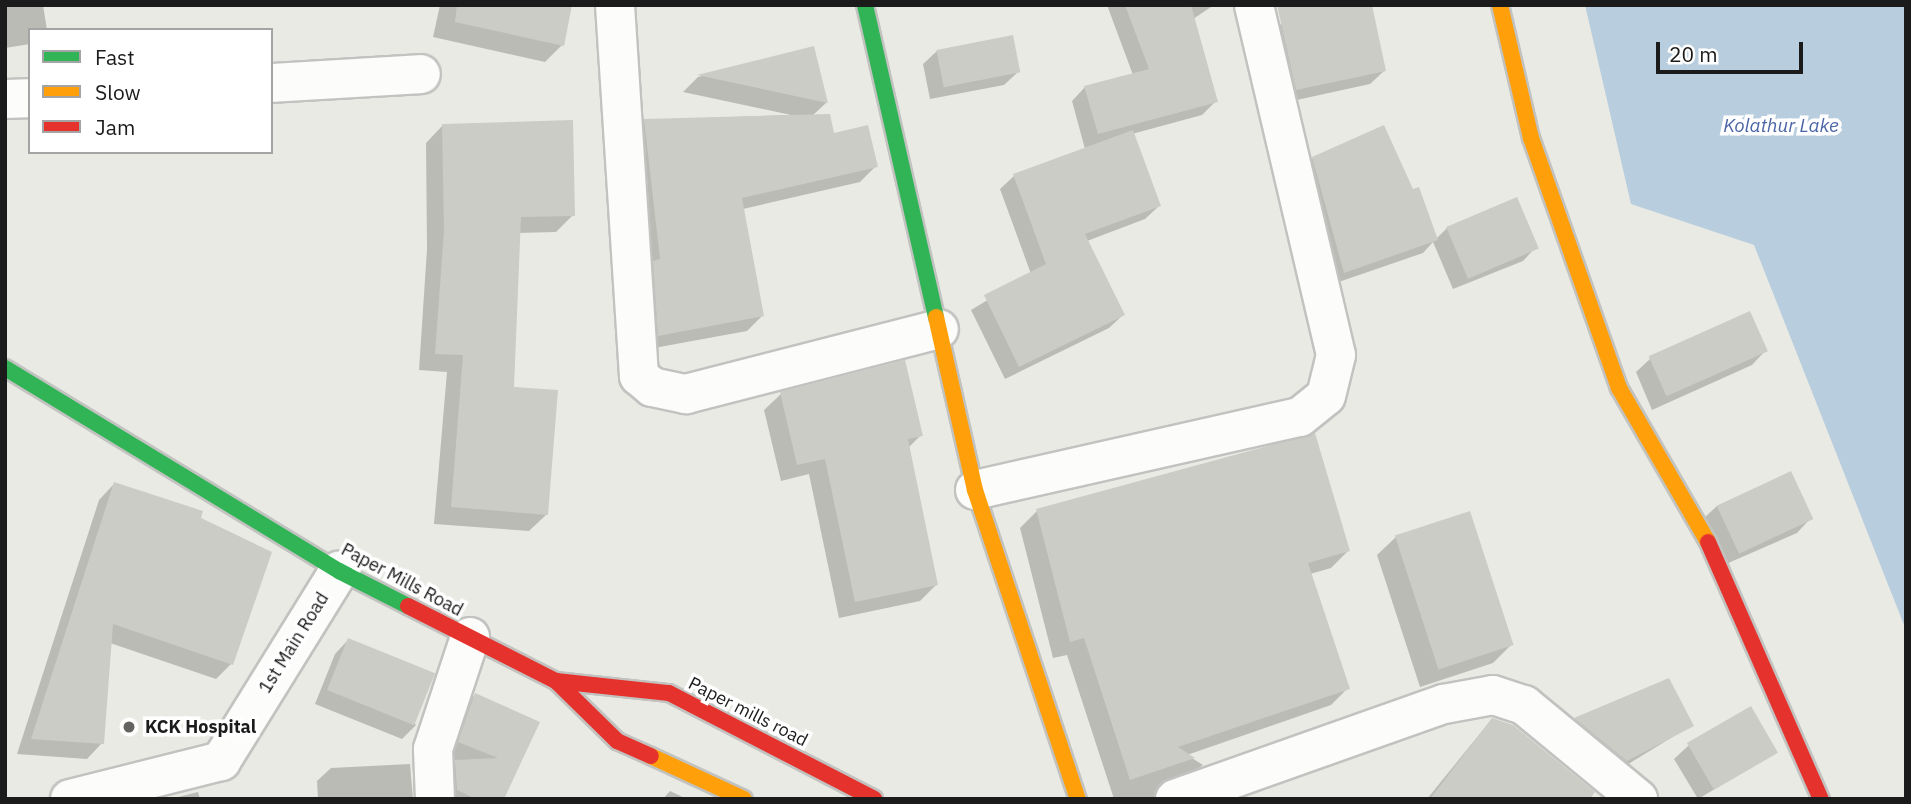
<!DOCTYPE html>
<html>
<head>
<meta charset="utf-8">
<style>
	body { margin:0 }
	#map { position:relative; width:1911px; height:804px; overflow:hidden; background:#eaeae4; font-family:"IBM Plex Sans",sans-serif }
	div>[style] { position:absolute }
	.water>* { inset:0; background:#b8cddd }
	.shadow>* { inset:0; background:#0003 }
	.building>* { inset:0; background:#ccccc7; transform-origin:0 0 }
	.roads { filter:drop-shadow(2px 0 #c2c2c0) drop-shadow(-2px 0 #c2c2c0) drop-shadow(0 2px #c2c2c0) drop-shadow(0 -2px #c2c2c0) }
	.street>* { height:38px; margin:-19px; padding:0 19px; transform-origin:19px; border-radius:19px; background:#fcfcfb }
	.fast>* { height:16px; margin:-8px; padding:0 8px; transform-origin:8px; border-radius:8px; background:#30b455 }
	.slow>* { height:16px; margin:-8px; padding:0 8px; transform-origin:8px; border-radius:8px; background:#ff9f0a }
	.jam>* { height:16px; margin:-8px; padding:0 8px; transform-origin:8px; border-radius:8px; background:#e5322d }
	.dots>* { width:19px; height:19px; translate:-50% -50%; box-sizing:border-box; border:4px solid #fff; border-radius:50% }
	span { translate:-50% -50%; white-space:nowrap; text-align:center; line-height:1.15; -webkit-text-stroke:7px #fff; paint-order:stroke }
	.street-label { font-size:18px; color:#1b1b1b }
	.poi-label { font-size:18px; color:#1b1b1b; font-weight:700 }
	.left { translate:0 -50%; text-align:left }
	.water-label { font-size:19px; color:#4c65a7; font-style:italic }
	.frame { position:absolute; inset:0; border:7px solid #1b1b1b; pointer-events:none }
	.legend { position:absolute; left:28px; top:28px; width:245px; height:126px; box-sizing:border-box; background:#fff; border:2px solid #a4a4a4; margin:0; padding:9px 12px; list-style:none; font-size:21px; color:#1b1b1b }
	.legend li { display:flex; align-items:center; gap:14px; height:35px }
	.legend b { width:35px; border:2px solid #a4a4a4 }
	.scale { position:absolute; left:1656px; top:42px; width:147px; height:32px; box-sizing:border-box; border:4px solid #1b1b1b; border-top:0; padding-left:9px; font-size:21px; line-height:24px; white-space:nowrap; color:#1b1b1b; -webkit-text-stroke:5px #fff; paint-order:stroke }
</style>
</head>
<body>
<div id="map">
	<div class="water">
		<i style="clip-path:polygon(1585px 5px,1906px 5px,1906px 630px,1754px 245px,1631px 204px)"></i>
	</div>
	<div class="shadow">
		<i style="clip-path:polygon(5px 5px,43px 5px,47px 30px,30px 30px,30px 44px,5px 48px)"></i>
		<i style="clip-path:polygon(440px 5px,564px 5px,562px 45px,545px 62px,433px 37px)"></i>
		<i style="clip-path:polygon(1107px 5px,1214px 5px,1193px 19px,1216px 101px,1202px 115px,1132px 134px,1159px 206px,1145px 219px,1087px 241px,1123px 315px,1109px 328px,1005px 379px,971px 310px,1031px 274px,1000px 189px,1014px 176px,1085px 149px,1072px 101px,1085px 87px,1133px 75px)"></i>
		<i style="clip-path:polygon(1281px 24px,1384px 71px,1370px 84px,1283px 103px,1268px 37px)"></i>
		<i style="clip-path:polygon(813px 49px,826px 103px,812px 116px,876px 166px,860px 182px,743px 209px,763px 315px,747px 331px,643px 350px,630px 136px,645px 120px,791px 115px,683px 92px,698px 77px)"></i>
		<i style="clip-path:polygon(937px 51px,1018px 72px,1004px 85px,930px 99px,923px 64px)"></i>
		<i style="clip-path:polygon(443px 125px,573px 215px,556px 232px,518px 233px,512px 388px,547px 514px,529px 531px,434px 524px,447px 372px,419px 370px,427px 249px,426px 143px)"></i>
		<i style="clip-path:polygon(1313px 158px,1412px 191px,1436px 239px,1447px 228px,1536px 247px,1523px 261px,1453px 289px,1433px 242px,1423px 253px,1330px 285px,1299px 172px)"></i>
		<i style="clip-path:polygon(1749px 314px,1765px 351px,1752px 365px,1652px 410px,1636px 372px,1650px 359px)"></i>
		<i style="clip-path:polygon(781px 394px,921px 435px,908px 448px,936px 585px,920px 601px,839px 618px,809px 474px,781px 481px,764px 410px)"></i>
		<i style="clip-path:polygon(1790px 473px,1810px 519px,1797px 533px,1726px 564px,1703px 519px,1717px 506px)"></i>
		<i style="clip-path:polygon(114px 484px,199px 519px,231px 664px,216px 679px,110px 643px,102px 743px,87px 759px,17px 754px,99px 500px)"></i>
		<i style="clip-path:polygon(1037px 511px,1348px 551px,1331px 568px,1310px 574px,1348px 688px,1331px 705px,1187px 755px,1203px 765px,1154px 799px,1114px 799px,1067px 655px,1053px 658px,1020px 528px)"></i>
		<i style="clip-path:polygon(1396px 537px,1512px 644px,1493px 663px,1420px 687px,1377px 555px)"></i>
		<i style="clip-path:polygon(348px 640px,416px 725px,402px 739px,315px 704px,335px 654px)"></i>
		<i style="clip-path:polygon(1668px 680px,1692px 725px,1612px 774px,1562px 732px,1575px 719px)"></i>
		<i style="clip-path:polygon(475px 695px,537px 723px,502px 799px,443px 799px,442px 776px,457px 761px,446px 756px,461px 708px)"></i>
		<i style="clip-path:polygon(1491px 720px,1588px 799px,1427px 799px)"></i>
		<i style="clip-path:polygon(1688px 746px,1776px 753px,1698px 799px,1674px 759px)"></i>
		<i style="clip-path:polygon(410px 764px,413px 799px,318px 799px,317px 781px,331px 768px)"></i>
		<i style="clip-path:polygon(670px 791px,687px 799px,663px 799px)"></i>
		<i style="clip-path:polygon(198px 792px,200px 799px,170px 799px)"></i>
	</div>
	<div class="building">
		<i style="clip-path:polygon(457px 5px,572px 5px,564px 46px,455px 22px)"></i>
		<i style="clip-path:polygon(1125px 5px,1191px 5px,1218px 102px,1098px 134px,1084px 86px,1149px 69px)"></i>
		<i style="clip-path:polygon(1277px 5px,1372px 5px,1386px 71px,1296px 90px)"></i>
		<i style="left:1013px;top:35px;width:38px;height:78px;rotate:79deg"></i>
		<i style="clip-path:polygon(814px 46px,828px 103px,697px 75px)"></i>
		<i style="clip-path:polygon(830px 114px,834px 133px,868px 125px,878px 167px,742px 198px,764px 316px,658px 336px,653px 261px,660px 259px,644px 119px)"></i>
		<i style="clip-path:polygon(573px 120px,575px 216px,521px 217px,514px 387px,558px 390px,548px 515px,451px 507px,463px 355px,435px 354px,444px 231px,442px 124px)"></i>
		<i style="clip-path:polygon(1384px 125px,1413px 189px,1419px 187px,1438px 240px,1344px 273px,1312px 157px)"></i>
		<i style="clip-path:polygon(1133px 130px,1161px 206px,1085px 234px,1125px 315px,1019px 367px,984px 295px,1046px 264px,1013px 174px)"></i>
		<i style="left:1517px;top:197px;width:56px;height:77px;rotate:67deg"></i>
		<i style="left:1750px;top:311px;width:44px;height:111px;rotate:66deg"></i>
		<i style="clip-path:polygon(905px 360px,923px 436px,908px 439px,938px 585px,855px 602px,825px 459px,797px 465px,780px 392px)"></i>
		<i style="clip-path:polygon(1315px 433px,1350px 551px,1308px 563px,1350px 689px,1178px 747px,1195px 758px,1130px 780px,1084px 638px,1070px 642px,1036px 509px)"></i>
		<i style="left:1791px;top:471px;width:53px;height:82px;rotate:65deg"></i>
		<i style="clip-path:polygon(114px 482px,203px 511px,201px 518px,272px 552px,233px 665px,113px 624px,104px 744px,31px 739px)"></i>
		<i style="left:1470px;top:511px;width:141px;height:79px;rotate:72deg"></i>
		<i style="left:348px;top:638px;width:94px;height:56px;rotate:22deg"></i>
		<i style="clip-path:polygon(1669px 678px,1694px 726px,1627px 761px,1574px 718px)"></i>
		<i style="clip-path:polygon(475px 693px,540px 722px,504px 799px,476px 799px,457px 790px,455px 760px,498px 758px,458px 742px)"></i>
		<i style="left:1751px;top:706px;width:54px;height:74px;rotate:60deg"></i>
		<i style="clip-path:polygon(1492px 718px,1513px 725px,1595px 792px,1590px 799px,1430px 799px)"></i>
	</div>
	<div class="roads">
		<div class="street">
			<i style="left:615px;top:5px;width:372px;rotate:86.3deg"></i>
			<i style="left:639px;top:376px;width:17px;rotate:40deg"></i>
			<i style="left:652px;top:387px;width:35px;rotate:12deg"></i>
			<i style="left:686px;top:394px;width:261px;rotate:-14.4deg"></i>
			<i style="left:271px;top:83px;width:150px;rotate:-3.4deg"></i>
			<i style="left:5px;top:99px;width:25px;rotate:-2deg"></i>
			<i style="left:975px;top:490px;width:333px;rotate:-12.7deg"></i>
			<i style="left:1300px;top:417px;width:33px;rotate:-39deg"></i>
			<i style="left:1326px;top:396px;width:42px;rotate:-76.3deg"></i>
			<i style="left:1336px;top:355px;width:359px;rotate:-103.2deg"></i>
			<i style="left:70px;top:799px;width:156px;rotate:-14.1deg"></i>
			<i style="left:221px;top:761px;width:224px;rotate:-58.2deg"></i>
			<i style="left:435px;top:799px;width:50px;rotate:-92.3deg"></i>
			<i style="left:433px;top:749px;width:118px;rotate:-71.7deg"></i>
			<i style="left:1175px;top:799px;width:285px;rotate:-19.5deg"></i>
			<i style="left:1444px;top:704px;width:50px;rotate:-10.4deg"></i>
			<i style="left:1493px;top:695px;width:33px;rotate:18deg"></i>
			<i style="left:1524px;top:705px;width:148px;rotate:39.5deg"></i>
		</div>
		<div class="fast">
			<i style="left:865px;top:5px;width:320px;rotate:77.2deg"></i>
			<i style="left:5px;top:368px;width:391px;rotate:31.3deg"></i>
			<i style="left:339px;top:571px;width:77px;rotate:26.9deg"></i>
		</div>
		<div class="slow">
			<i style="left:1500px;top:5px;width:137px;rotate:76.9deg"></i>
			<i style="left:1531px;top:138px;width:265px;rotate:70.6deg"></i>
			<i style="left:1619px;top:388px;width:178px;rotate:60deg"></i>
			<i style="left:936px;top:317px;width:177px;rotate:77.3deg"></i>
			<i style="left:975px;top:490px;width:326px;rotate:71.6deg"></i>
			<i style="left:651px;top:756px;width:102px;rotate:24.8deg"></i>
		</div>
		<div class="jam">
			<i style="left:1708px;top:542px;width:281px;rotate:66.3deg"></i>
			<i style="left:408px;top:606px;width:166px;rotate:26.9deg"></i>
			<i style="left:556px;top:681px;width:86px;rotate:44.5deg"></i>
			<i style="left:617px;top:741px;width:37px;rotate:24deg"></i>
			<i style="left:556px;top:681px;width:114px;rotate:6.1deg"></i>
			<i style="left:669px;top:693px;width:231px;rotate:27.3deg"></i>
		</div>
	</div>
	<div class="dots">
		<i style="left:129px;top:727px;background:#636361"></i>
	</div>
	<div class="street-label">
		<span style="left:402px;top:580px;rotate:28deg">Paper Mills Road</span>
		<span style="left:294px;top:643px;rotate:-58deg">1st Main Road</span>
		<span style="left:748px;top:712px;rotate:27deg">Paper mills road</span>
	</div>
	<div class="poi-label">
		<span class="left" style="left:145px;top:727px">KCK Hospital</span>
	</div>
	<div class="water-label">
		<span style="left:1781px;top:126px">Kolathur Lake</span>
	</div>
	<div class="frame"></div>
	<ul class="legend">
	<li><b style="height:9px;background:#30b455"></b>Fast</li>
	<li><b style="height:9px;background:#ff9f0a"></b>Slow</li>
	<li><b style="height:9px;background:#e5322d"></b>Jam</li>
	</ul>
	<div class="scale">20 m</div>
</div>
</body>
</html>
